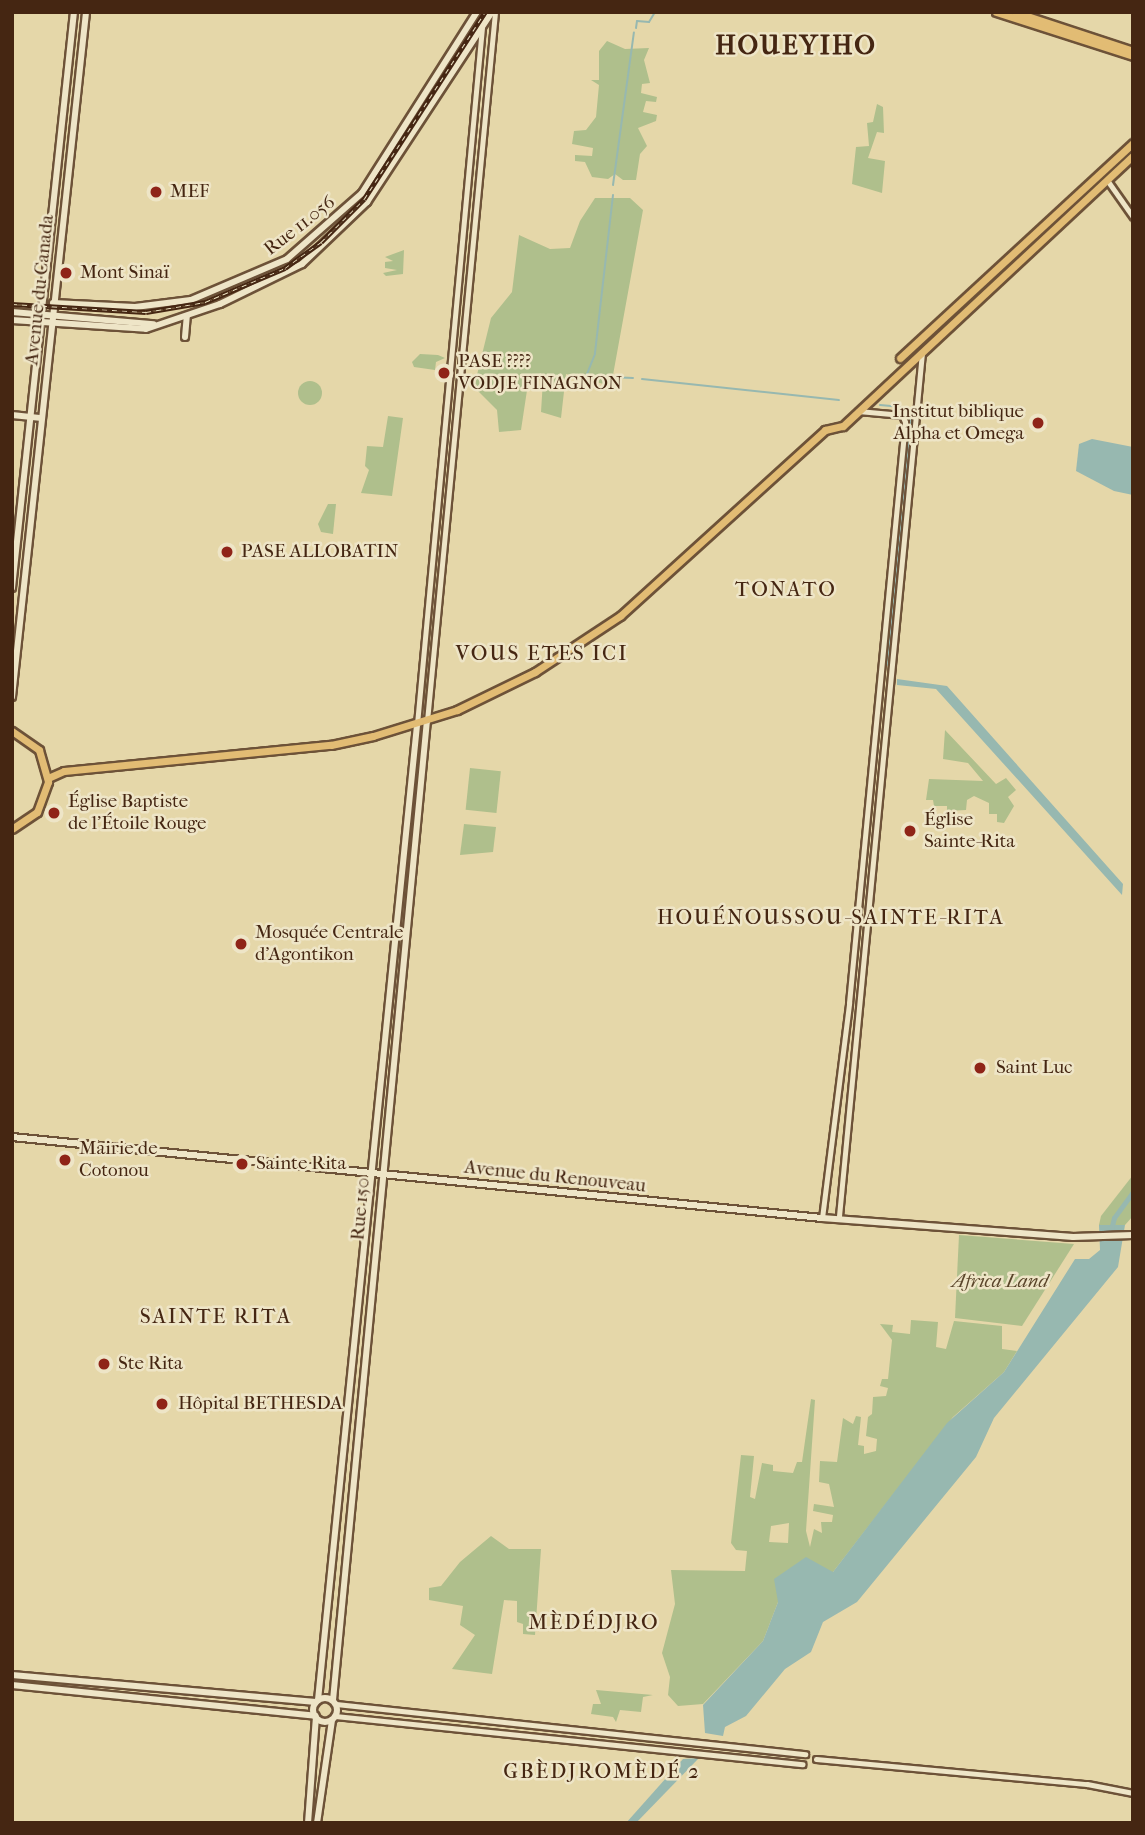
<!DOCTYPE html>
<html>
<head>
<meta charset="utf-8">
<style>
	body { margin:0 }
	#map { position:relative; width:1145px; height:1835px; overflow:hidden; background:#e5d7a9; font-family:"IM FELL French Canon",serif }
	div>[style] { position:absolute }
	.green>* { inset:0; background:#afbf8c; transform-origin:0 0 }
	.round { border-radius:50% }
	.water>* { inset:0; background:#97b8b0 }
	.stream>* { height:2px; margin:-1px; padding:0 1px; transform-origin:1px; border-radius:1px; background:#97b8b0 }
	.canal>* { height:4.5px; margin:-2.25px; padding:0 2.25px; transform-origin:2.25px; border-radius:2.25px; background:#97b8b0 }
	.roads { filter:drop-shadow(2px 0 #6d5238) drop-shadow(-2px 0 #6d5238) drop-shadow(0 2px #6d5238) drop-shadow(0 -2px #6d5238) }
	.tertiary>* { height:5px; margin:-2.5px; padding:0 2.5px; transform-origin:2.5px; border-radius:2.5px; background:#eee5c7 }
	.secondary>* { height:6px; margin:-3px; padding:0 3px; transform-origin:3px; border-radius:3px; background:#eee5c7 }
	.secondary>.ring { margin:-3px; padding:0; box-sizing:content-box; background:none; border:6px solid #eee5c7; border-radius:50% }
	.primary>* { height:7px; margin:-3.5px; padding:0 3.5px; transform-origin:3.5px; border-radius:3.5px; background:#e2bc74 }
	.trunk>* { height:7px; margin:-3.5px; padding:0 3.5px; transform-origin:3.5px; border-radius:3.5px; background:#e2bc74 }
	.rail>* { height:4.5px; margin-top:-2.25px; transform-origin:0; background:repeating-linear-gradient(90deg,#eee5c7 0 5px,#452612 0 10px); box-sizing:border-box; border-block:2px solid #452612 }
	.dots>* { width:19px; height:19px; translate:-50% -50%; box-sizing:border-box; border:4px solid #eee5c7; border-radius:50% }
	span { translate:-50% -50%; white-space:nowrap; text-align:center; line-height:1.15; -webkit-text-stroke:5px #eee5c7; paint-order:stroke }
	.poi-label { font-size:19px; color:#452612 }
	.left { translate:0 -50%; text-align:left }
	.right { translate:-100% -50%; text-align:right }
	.street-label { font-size:19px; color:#452612 }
	.park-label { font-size:19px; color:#5a452a; font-style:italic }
	.neighbourhood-label { font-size:21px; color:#452612; letter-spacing:2px }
	.district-label { font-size:26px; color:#452612; font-weight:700; letter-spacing:2px }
	.frame { position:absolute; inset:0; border:14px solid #452612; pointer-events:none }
</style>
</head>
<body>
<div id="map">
	<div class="green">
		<i style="clip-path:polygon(607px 41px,625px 49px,649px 48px,644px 60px,650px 83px,642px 84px,641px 93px,657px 97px,656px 102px,646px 101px,643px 112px,657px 115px,656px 121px,638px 128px,647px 146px,640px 154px,636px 180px,623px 180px,615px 174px,608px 179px,592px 177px,585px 162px,575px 161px,575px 155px,592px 156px,593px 148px,572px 144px,574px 131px,586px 130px,596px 117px,599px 85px,591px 80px,599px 80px,599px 51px)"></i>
		<i style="clip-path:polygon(877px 104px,883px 107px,884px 133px,877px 132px,868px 158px,885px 161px,882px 193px,852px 184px,856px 147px,869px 146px,867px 123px,873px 122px)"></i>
		<i style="clip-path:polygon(595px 198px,630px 198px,643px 210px,611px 386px,566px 374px,561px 418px,541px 412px,543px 380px,529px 377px,521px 430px,499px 432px,497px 410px,474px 387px,491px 318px,512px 292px,519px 235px,550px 249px,570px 248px,580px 221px)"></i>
		<i style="clip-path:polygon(404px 250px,403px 274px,386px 276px,383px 273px,397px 270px,385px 268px,385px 262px,393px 261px,385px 257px)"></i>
		<i style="clip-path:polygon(420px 354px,438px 355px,445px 358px,436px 362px,435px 370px,414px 367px,412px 362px)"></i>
		<i class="round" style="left:298px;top:381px;width:24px;height:24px"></i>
		<i style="clip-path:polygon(388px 416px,403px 418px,392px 496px,361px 493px,369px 470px,365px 466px,367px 446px,383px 447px)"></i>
		<i style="clip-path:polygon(328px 504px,336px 504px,333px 534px,321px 532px,318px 524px)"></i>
		<i style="clip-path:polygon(945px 730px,996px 784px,1006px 778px,1016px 790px,1008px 797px,1014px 806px,1004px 823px,997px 822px,997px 814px,989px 814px,989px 803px,974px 796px,967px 800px,966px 810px,947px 811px,947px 806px,934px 806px,933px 800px,926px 800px,929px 779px,983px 781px,968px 763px,943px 759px)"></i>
		<i style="left:470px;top:768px;width:31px;height:42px;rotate:6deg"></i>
		<i style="clip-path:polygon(464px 824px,496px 827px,493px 852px,460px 855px)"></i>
		<i style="clip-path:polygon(1133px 1175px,1133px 1216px,1125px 1225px,1099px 1225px,1101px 1216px)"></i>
		<i style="clip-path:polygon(959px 1235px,1074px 1244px,1022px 1326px,955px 1318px)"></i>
		<i style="clip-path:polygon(evenodd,911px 1320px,938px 1322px,936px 1347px,946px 1349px,954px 1321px,1002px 1326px,1002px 1349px,1017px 1351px,1004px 1372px,953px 1417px,833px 1572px,778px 1602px,763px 1641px,703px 1704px,678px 1706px,668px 1695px,670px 1677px,662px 1653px,675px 1604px,671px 1570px,745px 1571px,747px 1551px,736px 1550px,731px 1543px,741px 1455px,754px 1456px,750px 1497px,755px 1499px,762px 1463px,773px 1465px,773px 1471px,793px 1473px,797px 1462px,802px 1462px,811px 1399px,815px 1400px,806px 1531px,810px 1547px,814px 1529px,822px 1533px,821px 1522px,832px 1522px,833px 1515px,813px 1511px,814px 1504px,834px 1507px,829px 1484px,819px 1482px,820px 1461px,837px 1462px,843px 1418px,853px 1424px,856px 1416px,861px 1417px,858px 1445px,864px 1446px,864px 1454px,876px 1451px,877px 1439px,866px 1436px,868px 1417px,872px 1414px,873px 1397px,886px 1396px,888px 1388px,880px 1386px,882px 1379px,888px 1379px,892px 1340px,880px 1324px,893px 1325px,892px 1332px,910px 1334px,911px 1320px,789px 1523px,788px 1543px,769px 1542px,771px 1526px,789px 1523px)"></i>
		<i style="clip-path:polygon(491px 1536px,509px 1549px,541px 1549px,535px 1635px,523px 1634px,523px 1624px,517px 1622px,517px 1601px,504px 1600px,492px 1674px,452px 1669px,475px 1635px,460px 1625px,463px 1606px,429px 1600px,429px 1588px,441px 1586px,460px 1562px)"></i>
		<i style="clip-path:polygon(596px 1690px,653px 1695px,643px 1697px,641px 1712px,620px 1710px,616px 1722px,613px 1717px,591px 1714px,593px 1704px,601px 1704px)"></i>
	</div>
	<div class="water">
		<i style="clip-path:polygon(1092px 439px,1133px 447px,1133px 495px,1114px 491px,1076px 471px,1079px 444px)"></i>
		<i style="clip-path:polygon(897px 679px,947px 686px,1123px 884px,1122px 895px,936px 689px,897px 685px)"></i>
		<i style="clip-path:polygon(1099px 1225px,1125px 1225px,1118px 1267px,994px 1418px,976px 1457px,857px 1602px,823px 1622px,811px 1652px,785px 1669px,746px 1716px,725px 1727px,723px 1736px,705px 1733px,703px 1705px,763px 1641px,778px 1602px,774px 1579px,806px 1557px,833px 1572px,947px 1423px,1004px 1372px,1075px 1259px,1089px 1259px,1100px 1250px)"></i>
		<i style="clip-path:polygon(699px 1758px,636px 1823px,626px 1823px,683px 1759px)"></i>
	</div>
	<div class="stream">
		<i style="left:636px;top:28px;width:7px;rotate:-82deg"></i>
		<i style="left:637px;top:21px;width:12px;rotate:5deg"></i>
		<i style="left:649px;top:22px;width:12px;rotate:-59deg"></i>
		<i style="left:613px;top:185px;width:154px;rotate:-82.2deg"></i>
		<i style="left:613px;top:195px;width:160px;rotate:96.5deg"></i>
		<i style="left:595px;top:354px;width:24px;rotate:112deg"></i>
		<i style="left:586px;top:376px;width:47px;rotate:2.4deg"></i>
		<i style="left:642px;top:379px;width:198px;rotate:6.1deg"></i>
		<i style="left:880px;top:405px;width:22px;rotate:5deg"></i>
		<i style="left:902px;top:407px;width:14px;rotate:51deg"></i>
		<i style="left:911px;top:418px;width:86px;rotate:95.3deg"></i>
		<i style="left:887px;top:665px;width:153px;rotate:-84.4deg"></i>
	</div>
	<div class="canal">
		<i style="left:1111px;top:1230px;width:12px;rotate:-76deg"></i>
		<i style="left:1114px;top:1218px;width:32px;rotate:-54deg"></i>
	</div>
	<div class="roads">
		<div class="tertiary">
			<i style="left:1107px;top:180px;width:45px;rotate:54.9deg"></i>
			<i style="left:427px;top:721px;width:712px;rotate:-84.52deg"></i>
			<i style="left:417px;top:724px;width:700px;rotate:-84.67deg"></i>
			<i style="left:839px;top:1216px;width:868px;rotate:-84.51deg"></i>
			<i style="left:822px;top:1218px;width:217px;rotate:-82.8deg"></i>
			<i style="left:849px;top:1003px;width:584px;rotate:-84.49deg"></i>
			<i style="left:905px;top:422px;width:8px;rotate:-113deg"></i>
			<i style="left:902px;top:415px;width:44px;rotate:-174.8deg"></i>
			<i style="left:336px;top:1704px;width:472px;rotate:6.1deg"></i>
			<i style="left:335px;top:1716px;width:470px;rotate:5.9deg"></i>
			<i style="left:816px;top:1759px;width:272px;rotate:5.3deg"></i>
			<i style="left:1087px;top:1784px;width:47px;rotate:11.1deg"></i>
		</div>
		<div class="secondary">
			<i style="left:53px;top:303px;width:82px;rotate:2.8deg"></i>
			<i style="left:135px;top:307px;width:56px;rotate:-7.1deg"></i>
			<i style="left:191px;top:300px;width:104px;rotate:-23.1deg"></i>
			<i style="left:287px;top:259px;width:100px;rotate:-41.3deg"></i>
			<i style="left:362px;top:193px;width:214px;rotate:-57.6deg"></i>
			<i style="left:12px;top:312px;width:142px;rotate:4.9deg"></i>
			<i style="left:12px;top:320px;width:134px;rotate:3.8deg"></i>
			<i style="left:146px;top:329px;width:78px;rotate:-18.7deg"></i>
			<i style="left:220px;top:304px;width:91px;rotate:-26deg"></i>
			<i style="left:302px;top:264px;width:90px;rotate:-43.6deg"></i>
			<i style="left:367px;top:202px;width:227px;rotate:-56.7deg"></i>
			<i style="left:185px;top:337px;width:21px;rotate:-85deg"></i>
			<i style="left:12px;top:415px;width:30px;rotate:6deg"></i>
			<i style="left:12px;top:588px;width:579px;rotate:-83.86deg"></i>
			<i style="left:12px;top:697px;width:689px;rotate:-83.83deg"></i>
			<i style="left:12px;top:1137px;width:814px;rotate:5.71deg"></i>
			<i style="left:822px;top:1218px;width:252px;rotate:4.3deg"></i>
			<i style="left:1073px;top:1237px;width:60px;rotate:-1.9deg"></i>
			<i style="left:12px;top:1675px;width:305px;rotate:5.1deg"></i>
			<i style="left:12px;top:1685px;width:305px;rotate:5.8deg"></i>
			<i class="ring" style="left:313px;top:1698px;width:18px;height:18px"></i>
			<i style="left:318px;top:1700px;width:980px;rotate:-84.2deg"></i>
			<i style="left:333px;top:1700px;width:984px;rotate:-84.52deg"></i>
			<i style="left:308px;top:1823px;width:106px;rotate:-85.7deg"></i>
			<i style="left:317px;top:1823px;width:104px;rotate:-81.7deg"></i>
		</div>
		<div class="primary">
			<i style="left:996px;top:12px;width:144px;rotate:17.8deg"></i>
			<i style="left:1015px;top:12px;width:124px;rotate:18.3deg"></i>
		</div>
		<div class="trunk">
			<i style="left:900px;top:358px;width:317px;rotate:-42.7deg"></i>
			<i style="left:12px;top:731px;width:33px;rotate:35deg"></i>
			<i style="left:39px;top:750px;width:33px;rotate:74deg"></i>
			<i style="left:48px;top:782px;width:32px;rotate:110deg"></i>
			<i style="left:37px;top:812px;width:30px;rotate:146deg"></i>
			<i style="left:48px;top:778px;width:17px;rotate:-24deg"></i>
			<i style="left:64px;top:771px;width:268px;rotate:-5.6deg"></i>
			<i style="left:331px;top:745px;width:43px;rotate:-12.1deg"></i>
			<i style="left:373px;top:736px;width:88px;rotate:-17.2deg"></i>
			<i style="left:457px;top:710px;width:87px;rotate:-26deg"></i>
			<i style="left:535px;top:672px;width:102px;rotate:-33.4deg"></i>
			<i style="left:620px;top:616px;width:277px;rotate:-42.2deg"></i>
			<i style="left:825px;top:430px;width:18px;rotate:-13deg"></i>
			<i style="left:843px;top:426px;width:396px;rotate:-43deg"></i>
		</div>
	</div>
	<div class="rail">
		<i style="left:12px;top:304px;width:134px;rotate:3.4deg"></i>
		<i style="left:146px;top:312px;width:60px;rotate:-9.6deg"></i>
		<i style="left:205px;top:302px;width:87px;rotate:-23deg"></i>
		<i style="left:285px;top:268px;width:44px;rotate:-35.8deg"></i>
		<i style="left:321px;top:242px;width:61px;rotate:-45deg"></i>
		<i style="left:364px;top:199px;width:223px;rotate:-57.1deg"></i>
	</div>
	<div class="dots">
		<i style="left:156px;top:192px;background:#8f2418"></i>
		<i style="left:66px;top:273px;background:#8f2418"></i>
		<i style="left:444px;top:373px;background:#8f2418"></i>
		<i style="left:1038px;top:423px;background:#8f2418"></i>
		<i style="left:227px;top:552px;background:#8f2418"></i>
		<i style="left:54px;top:813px;background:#8f2418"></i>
		<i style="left:910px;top:831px;background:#8f2418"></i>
		<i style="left:241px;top:944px;background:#8f2418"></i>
		<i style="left:980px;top:1068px;background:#8f2418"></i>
		<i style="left:65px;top:1160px;background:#8f2418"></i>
		<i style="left:242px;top:1164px;background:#8f2418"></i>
		<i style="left:104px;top:1364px;background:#8f2418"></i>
		<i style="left:162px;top:1404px;background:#8f2418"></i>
	</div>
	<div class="poi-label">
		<span class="left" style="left:170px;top:192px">MEF</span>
		<span class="left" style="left:80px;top:273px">Mont Sinaï</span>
		<span class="left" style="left:458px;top:373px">PASE ????<br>VODJE FINAGNON</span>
		<span class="right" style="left:1024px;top:423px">Institut biblique<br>Alpha et Omega</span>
		<span class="left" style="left:241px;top:552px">PASE ALLOBATIN</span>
		<span class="left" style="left:68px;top:813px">Église Baptiste<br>de l'Étoile Rouge</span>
		<span class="left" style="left:924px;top:831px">Église<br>Sainte-Rita</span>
		<span class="left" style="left:255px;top:944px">Mosquée Centrale<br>d'Agontikon</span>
		<span class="left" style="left:996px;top:1068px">Saint Luc</span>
		<span class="left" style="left:79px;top:1160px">Mairie de<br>Cotonou</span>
		<span class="left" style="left:256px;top:1164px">Sainte Rita</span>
		<span class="left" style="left:118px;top:1364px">Ste Rita</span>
		<span class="left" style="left:178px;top:1404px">Hôpital BETHESDA</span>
	</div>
	<div class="street-label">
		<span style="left:300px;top:226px;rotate:-38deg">Rue 11.056</span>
		<span style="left:40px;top:290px;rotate:-84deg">Avenue du Canada</span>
		<span style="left:555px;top:1177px;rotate:6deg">Avenue du Renouveau</span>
		<span style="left:361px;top:1209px;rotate:-85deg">Rue 150</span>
	</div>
	<div class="park-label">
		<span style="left:1000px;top:1282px">Africa Land</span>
	</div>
	<div class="neighbourhood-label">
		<span style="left:786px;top:589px">TONATO</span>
		<span style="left:542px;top:653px">VOUS ETES ICI</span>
		<span style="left:831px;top:917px">HOUÉNOUSSOU-SAINTE-RITA</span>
		<span style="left:216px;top:1316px">SAINTE RITA</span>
		<span style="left:594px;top:1622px">MÈDÉDJRO</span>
		<span style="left:602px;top:1771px">GBÈDJROMÈDÉ 2</span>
	</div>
	<div class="district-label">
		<span style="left:796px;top:46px">HOUEYIHO</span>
	</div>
	<div class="frame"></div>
</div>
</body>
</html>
